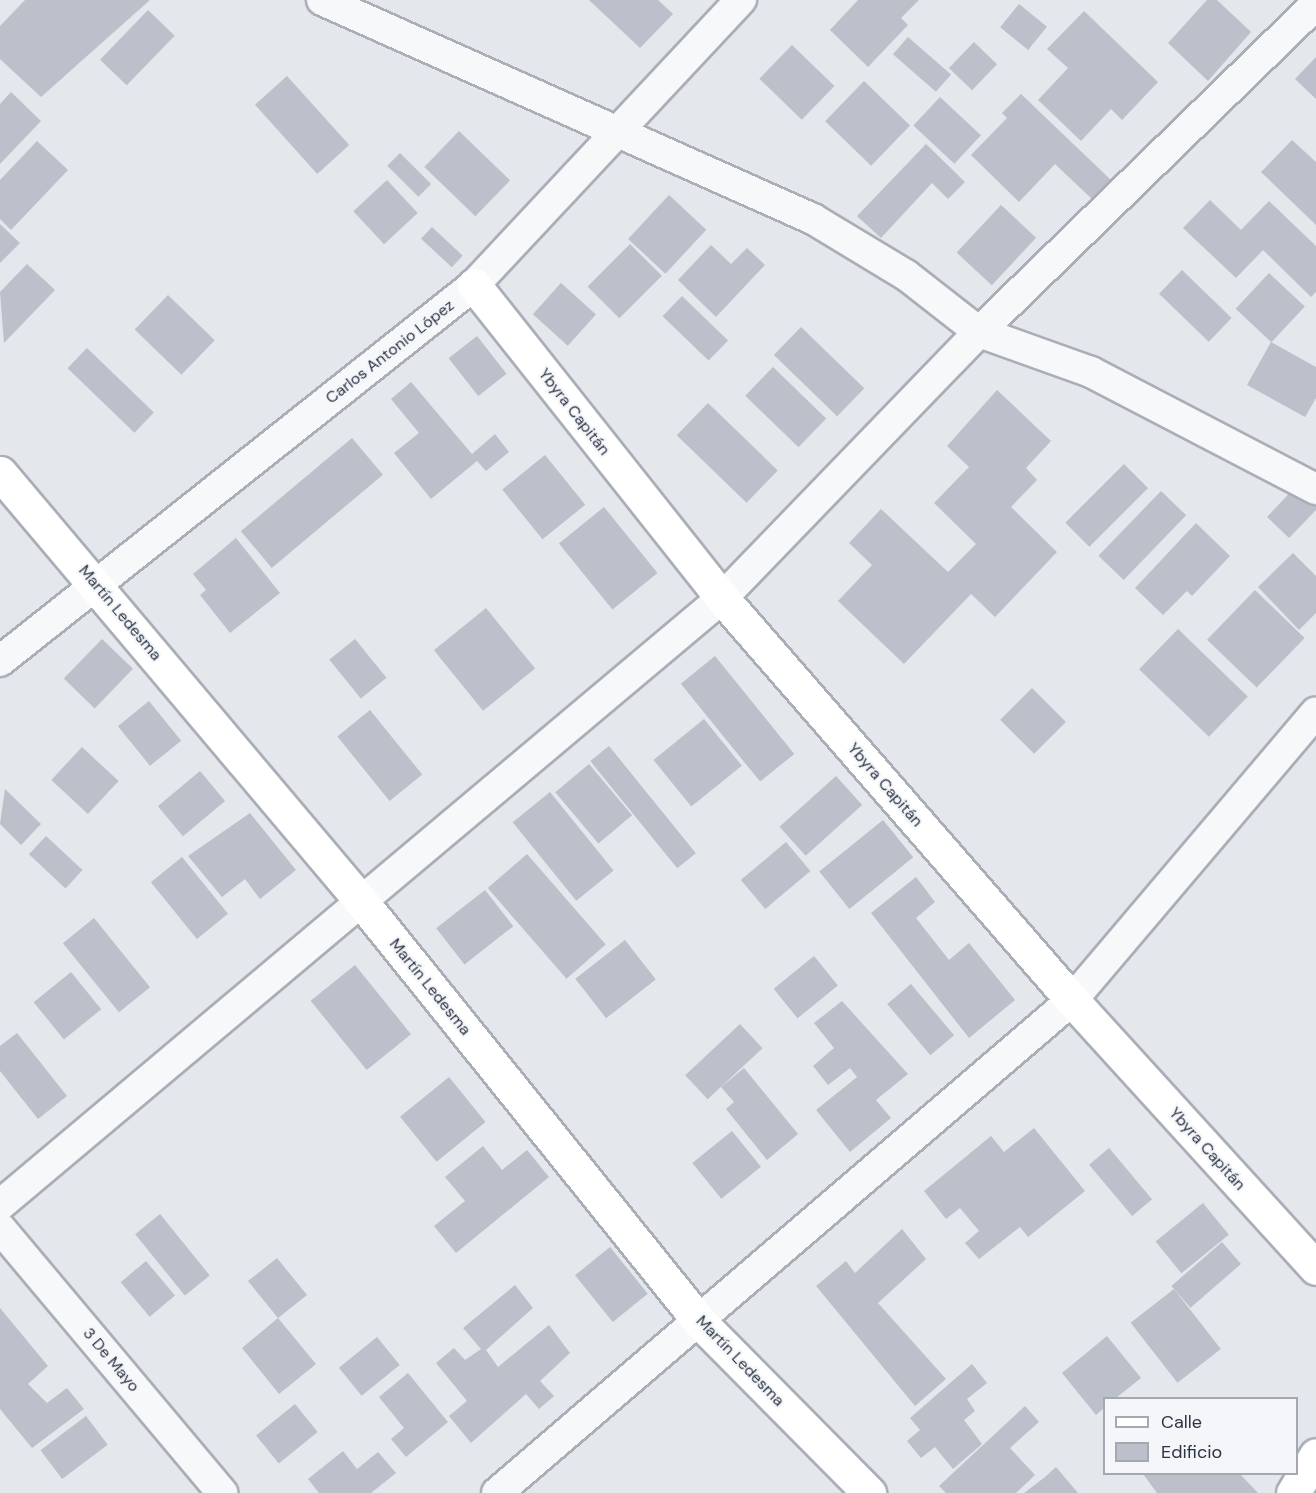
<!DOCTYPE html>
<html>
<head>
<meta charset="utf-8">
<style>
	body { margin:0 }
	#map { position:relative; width:1316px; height:1493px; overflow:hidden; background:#e4e7ec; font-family:"DM Sans",sans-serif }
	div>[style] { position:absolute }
	.building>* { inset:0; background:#bbc0ca; transform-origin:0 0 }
	.roads { filter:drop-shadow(2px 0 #a9aeb7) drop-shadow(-2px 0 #a9aeb7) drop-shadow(0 2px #a9aeb7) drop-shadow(0 -2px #a9aeb7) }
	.street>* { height:30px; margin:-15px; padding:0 15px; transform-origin:15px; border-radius:15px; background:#f7f8fa }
	.secondary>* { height:33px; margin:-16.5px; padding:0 16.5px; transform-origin:16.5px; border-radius:16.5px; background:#fff }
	span { translate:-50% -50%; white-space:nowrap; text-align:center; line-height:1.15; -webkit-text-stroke:4.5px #f4f6f9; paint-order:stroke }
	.street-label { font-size:16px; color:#2b3445 }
	.legend { position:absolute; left:1103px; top:1397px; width:195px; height:78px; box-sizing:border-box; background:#f4f6f9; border:2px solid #a4a8b1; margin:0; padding:8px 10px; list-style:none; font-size:18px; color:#2b3445 }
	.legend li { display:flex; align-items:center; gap:12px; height:30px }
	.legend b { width:30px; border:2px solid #a4a8b1 }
</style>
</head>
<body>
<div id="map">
	<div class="building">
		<i style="clip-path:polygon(25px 0,150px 0,41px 97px,0 59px,0 26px)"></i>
		<i style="clip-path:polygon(589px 0,658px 0,673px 14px,640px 48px)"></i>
		<i style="clip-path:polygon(858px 0,919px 0,901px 18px,908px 25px,868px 67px,830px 30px)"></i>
		<i style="clip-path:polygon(1207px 0,1217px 0,1251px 32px,1208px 81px,1168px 43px)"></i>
		<i style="left:1019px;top:4px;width:36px;height:30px;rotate:39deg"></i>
		<i style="left:148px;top:10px;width:37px;height:69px;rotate:44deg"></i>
		<i style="clip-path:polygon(1084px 11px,1158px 82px,1122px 120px,1111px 109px,1081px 141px,1038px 100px,1068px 68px,1047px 49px)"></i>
		<i style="left:908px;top:37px;width:57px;height:23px;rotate:41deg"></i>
		<i style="left:974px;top:42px;width:32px;height:36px;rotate:44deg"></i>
		<i style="left:792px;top:45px;width:59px;height:47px;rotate:44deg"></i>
		<i style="clip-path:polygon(1316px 57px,1316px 99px,1295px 79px)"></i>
		<i style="left:287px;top:76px;width:93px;height:43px;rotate:48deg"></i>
		<i style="left:864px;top:81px;width:64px;height:56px;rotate:44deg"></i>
		<i style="clip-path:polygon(11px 92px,41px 121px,0 164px,0 104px)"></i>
		<i style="clip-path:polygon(1021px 94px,1111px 180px,1092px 199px,1055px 164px,1019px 202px,971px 155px,1007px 118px,1002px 113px)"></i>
		<i style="left:940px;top:97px;width:56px;height:39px;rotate:43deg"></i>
		<i style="left:459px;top:131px;width:71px;height:50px;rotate:44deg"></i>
		<i style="clip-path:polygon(1292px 140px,1316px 162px,1316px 225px,1261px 172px)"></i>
		<i style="clip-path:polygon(37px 141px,68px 170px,11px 230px,0 219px,0 180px)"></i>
		<i style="clip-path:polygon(926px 144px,965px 182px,948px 199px,932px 183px,881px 238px,857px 216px)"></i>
		<i style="left:400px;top:153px;width:44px;height:18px;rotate:45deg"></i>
		<i style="left:387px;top:180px;width:45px;height:46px;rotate:47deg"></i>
		<i style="left:669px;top:195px;width:51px;height:60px;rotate:43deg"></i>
		<i style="clip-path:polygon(1210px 200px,1241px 230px,1269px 201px,1316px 246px,1316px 292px,1311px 297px,1263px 250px,1236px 278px,1183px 228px)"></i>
		<i style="left:1001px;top:205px;width:48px;height:65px;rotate:43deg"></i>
		<i style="clip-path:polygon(0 224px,20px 243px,0 263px)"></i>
		<i style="left:432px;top:227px;width:42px;height:16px;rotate:43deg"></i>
		<i style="left:630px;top:244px;width:45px;height:60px;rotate:45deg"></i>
		<i style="clip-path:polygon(711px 245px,731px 264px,747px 248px,765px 265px,716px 317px,678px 280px)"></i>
		<i style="clip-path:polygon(27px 264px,55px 290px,4px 343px,0 292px)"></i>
		<i style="left:1182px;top:270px;width:69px;height:33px;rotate:44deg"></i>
		<i style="left:1269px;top:273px;width:49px;height:49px;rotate:43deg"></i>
		<i style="left:561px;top:283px;width:47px;height:42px;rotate:42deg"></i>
		<i style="left:168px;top:295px;width:65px;height:48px;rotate:44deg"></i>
		<i style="left:682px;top:296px;width:64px;height:28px;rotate:44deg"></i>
		<i style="left:801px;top:327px;width:88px;height:39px;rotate:44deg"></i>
		<i style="left:477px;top:336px;width:48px;height:36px;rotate:52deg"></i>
		<i style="clip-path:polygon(1271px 342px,1316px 367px,1316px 398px,1305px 417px,1247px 385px)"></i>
		<i style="left:87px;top:348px;width:93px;height:28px;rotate:44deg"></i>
		<i style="left:773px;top:367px;width:74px;height:40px;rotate:44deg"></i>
		<i style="clip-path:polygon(411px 382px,472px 454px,495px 434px,509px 452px,486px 471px,477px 461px,431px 499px,394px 453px,419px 433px,391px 399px)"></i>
		<i style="clip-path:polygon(997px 390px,1051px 441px,1026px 468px,1037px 480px,1011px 507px,1057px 552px,995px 617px,971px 594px,904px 664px,838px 601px,872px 565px,849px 543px,881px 509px,948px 572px,976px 544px,934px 503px,969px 467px,947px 446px)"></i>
		<i style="left:708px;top:403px;width:97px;height:45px;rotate:44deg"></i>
		<i style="left:352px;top:438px;width:48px;height:145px;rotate:50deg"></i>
		<i style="left:545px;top:455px;width:64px;height:55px;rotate:51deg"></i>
		<i style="left:1124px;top:464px;width:34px;height:83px;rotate:45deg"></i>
		<i style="clip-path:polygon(1298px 484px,1316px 501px,1316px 510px,1289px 538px,1267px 517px)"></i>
		<i style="left:1161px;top:491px;width:35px;height:90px;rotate:44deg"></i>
		<i style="left:604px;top:507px;width:85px;height:58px;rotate:51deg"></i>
		<i style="clip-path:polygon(1196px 523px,1230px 556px,1192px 596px,1187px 591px,1163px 615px,1135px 588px)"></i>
		<i style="clip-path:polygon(236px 538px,280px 593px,230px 633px,200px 595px,206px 590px,193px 574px)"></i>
		<i style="clip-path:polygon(1293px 553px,1316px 576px,1316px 613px,1299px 630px,1258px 587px)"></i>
		<i style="left:1255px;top:590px;width:69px;height:69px;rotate:44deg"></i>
		<i style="left:486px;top:608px;width:78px;height:67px;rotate:51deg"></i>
		<i style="left:1178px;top:629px;width:97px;height:56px;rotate:44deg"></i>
		<i style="left:102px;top:639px;width:43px;height:55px;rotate:44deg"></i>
		<i style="left:355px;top:639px;width:50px;height:33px;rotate:51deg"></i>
		<i style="left:715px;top:656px;width:126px;height:44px;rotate:51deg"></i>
		<i style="left:1032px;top:688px;width:48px;height:45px;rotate:45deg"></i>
		<i style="left:149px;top:701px;width:51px;height:40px;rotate:51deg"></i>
		<i style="left:370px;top:710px;width:83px;height:42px;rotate:51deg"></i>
		<i style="left:704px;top:719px;width:60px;height:65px;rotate:51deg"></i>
		<i style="left:609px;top:746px;width:138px;height:24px;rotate:51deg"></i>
		<i style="left:82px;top:747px;width:50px;height:45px;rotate:43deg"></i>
		<i style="left:589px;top:764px;width:67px;height:44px;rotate:50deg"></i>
		<i style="left:200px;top:771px;width:39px;height:55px;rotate:50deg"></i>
		<i style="left:836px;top:776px;width:39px;height:76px;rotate:48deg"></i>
		<i style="clip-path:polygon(5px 789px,41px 824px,21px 845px,0 824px)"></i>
		<i style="left:550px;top:792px;width:101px;height:48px;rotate:51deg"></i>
		<i style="clip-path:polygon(250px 813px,296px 870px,260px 899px,245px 879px,222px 897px,188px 856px)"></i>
		<i style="left:883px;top:820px;width:48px;height:82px;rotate:51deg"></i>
		<i style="left:46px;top:836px;width:50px;height:25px;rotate:43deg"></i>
		<i style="left:786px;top:842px;width:38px;height:59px;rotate:50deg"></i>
		<i style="left:527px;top:854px;width:120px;height:52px;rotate:49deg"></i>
		<i style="left:182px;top:857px;width:73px;height:40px;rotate:51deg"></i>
		<i style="clip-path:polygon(916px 877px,935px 902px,916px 918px,949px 960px,969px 943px,1015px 1000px,969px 1038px,871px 913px)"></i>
		<i style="left:485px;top:890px;width:46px;height:62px;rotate:52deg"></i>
		<i style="left:94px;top:918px;width:89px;height:40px;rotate:51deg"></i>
		<i style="left:625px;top:940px;width:50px;height:63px;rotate:52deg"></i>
		<i style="left:814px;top:956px;width:38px;height:52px;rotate:51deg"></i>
		<i style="left:355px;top:965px;width:89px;height:57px;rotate:51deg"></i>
		<i style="left:71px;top:972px;width:48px;height:48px;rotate:51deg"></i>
		<i style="left:911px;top:984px;width:67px;height:31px;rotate:50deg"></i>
		<i style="clip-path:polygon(842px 1001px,908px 1074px,876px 1100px,891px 1118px,850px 1152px,816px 1110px,857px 1077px,850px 1068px,828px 1085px,813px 1066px,834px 1048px,814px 1023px)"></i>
		<i style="left:740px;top:1024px;width:33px;height:75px;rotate:47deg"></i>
		<i style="clip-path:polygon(17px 1033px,67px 1096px,38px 1119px,0 1071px,0 1046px)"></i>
		<i style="clip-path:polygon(744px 1068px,798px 1134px,767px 1160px,726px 1109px,734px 1102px,721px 1087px)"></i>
		<i style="left:449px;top:1077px;width:58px;height:63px;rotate:51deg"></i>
		<i style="clip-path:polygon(1034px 1128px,1085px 1191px,1028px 1237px,1020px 1227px,979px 1259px,965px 1243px,979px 1231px,960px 1208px,946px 1219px,924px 1191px,991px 1136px,1004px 1152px)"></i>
		<i style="left:732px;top:1131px;width:46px;height:51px;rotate:51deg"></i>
		<i style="clip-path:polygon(483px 1146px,502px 1170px,527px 1150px,549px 1177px,456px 1253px,434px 1226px,465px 1201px,445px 1177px)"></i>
		<i style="left:1109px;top:1148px;width:67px;height:26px;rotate:50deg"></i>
		<i style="left:1203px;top:1203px;width:41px;height:61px;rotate:51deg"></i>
		<i style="left:160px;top:1214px;width:79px;height:32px;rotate:51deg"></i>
		<i style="clip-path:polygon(902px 1229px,926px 1259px,878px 1303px,946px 1379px,915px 1406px,816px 1286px,846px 1261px,855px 1273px)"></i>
		<i style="left:1222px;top:1242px;width:29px;height:67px;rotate:49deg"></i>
		<i style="left:610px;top:1247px;width:60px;height:45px;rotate:51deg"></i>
		<i style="clip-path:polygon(277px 1258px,307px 1295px,278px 1318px,316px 1364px,279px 1394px,242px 1348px,278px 1318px,248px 1281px)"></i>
		<i style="left:146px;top:1261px;width:45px;height:33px;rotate:50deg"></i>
		<i style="clip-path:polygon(515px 1285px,533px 1308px,486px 1350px,498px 1367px,549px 1325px,570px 1353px,540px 1381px,554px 1396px,539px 1409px,526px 1394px,471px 1443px,449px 1416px,467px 1401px,436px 1363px,454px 1348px,465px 1360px,481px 1349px,463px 1328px)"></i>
		<i style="left:1174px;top:1289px;width:76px;height:55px;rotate:52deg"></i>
		<i style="clip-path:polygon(0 1308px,48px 1366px,28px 1384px,47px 1403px,67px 1388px,84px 1409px,32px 1448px,0 1409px)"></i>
		<i style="clip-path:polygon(1107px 1336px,1141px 1378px,1116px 1398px,1104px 1398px,1104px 1408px,1096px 1415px,1062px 1373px)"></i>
		<i style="left:377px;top:1337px;width:36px;height:49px;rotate:51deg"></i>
		<i style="clip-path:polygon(972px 1364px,987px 1383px,967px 1399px,975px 1411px,964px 1420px,982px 1444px,953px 1469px,935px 1447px,921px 1458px,907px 1441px,920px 1430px,910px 1418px)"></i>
		<i style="clip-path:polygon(408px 1373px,448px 1422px,406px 1457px,391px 1439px,404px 1428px,379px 1397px)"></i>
		<i style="left:295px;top:1404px;width:36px;height:50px;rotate:51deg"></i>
		<i style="clip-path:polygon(1025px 1406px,1039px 1422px,1010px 1448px,1035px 1475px,1016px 1493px,946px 1493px,939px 1486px)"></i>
		<i style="left:86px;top:1416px;width:36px;height:57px;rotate:53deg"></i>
		<i style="clip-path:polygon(343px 1451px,357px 1469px,378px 1452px,396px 1473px,371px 1493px,319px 1493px,308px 1479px)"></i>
		<i style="clip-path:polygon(1056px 1467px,1078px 1493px,1024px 1493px,1045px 1477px)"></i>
		<i style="clip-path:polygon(1143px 1474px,1240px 1474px,1258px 1493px,1157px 1493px)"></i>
	</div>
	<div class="roads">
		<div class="street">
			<i style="left:322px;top:0;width:538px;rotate:24.04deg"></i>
			<i style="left:813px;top:219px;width:109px;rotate:31.1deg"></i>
			<i style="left:906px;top:275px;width:93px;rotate:38deg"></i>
			<i style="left:979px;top:332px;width:119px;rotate:19.7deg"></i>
			<i style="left:1091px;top:372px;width:254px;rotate:27.5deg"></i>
			<i style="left:0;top:661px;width:605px;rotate:-38.42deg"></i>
			<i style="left:474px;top:285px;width:391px;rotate:-46.9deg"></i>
			<i style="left:0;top:1205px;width:943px;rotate:-40.05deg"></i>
			<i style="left:722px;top:598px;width:370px;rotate:-46deg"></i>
			<i style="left:979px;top:332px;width:470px;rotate:-44.2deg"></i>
			<i style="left:0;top:1228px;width:346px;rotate:50deg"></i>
			<i style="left:497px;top:1493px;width:757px;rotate:-40.61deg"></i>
			<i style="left:1072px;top:1000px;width:377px;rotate:-49.7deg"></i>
		</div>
		<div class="secondary">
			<i style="left:474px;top:285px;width:399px;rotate:51.6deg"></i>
			<i style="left:722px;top:598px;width:533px;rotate:48.96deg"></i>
			<i style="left:1072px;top:1000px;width:362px;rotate:47.7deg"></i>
			<i style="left:0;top:473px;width:560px;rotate:49.85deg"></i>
			<i style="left:361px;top:901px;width:539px;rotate:51.17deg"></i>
			<i style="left:699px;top:1321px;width:242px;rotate:45.3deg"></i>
			<i style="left:1293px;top:1493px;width:44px;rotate:-58.8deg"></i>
		</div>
	</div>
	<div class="street-label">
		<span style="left:390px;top:352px;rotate:-38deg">Carlos Antonio López</span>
		<span style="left:574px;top:412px;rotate:52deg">Ybyra Capitán</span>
		<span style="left:120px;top:613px;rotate:50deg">Martín Ledesma</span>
		<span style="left:885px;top:785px;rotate:49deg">Ybyra Capitán</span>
		<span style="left:430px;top:987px;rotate:51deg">Martín Ledesma</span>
		<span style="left:1207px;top:1149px;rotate:48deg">Ybyra Capitán</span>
		<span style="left:111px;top:1360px;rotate:50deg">3 De Mayo</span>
		<span style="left:740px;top:1361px;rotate:46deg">Martín Ledesma</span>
	</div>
	<ul class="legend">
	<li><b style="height:8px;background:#fff"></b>Calle</li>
	<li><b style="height:16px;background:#bbc0ca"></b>Edificio</li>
	</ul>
</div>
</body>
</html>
